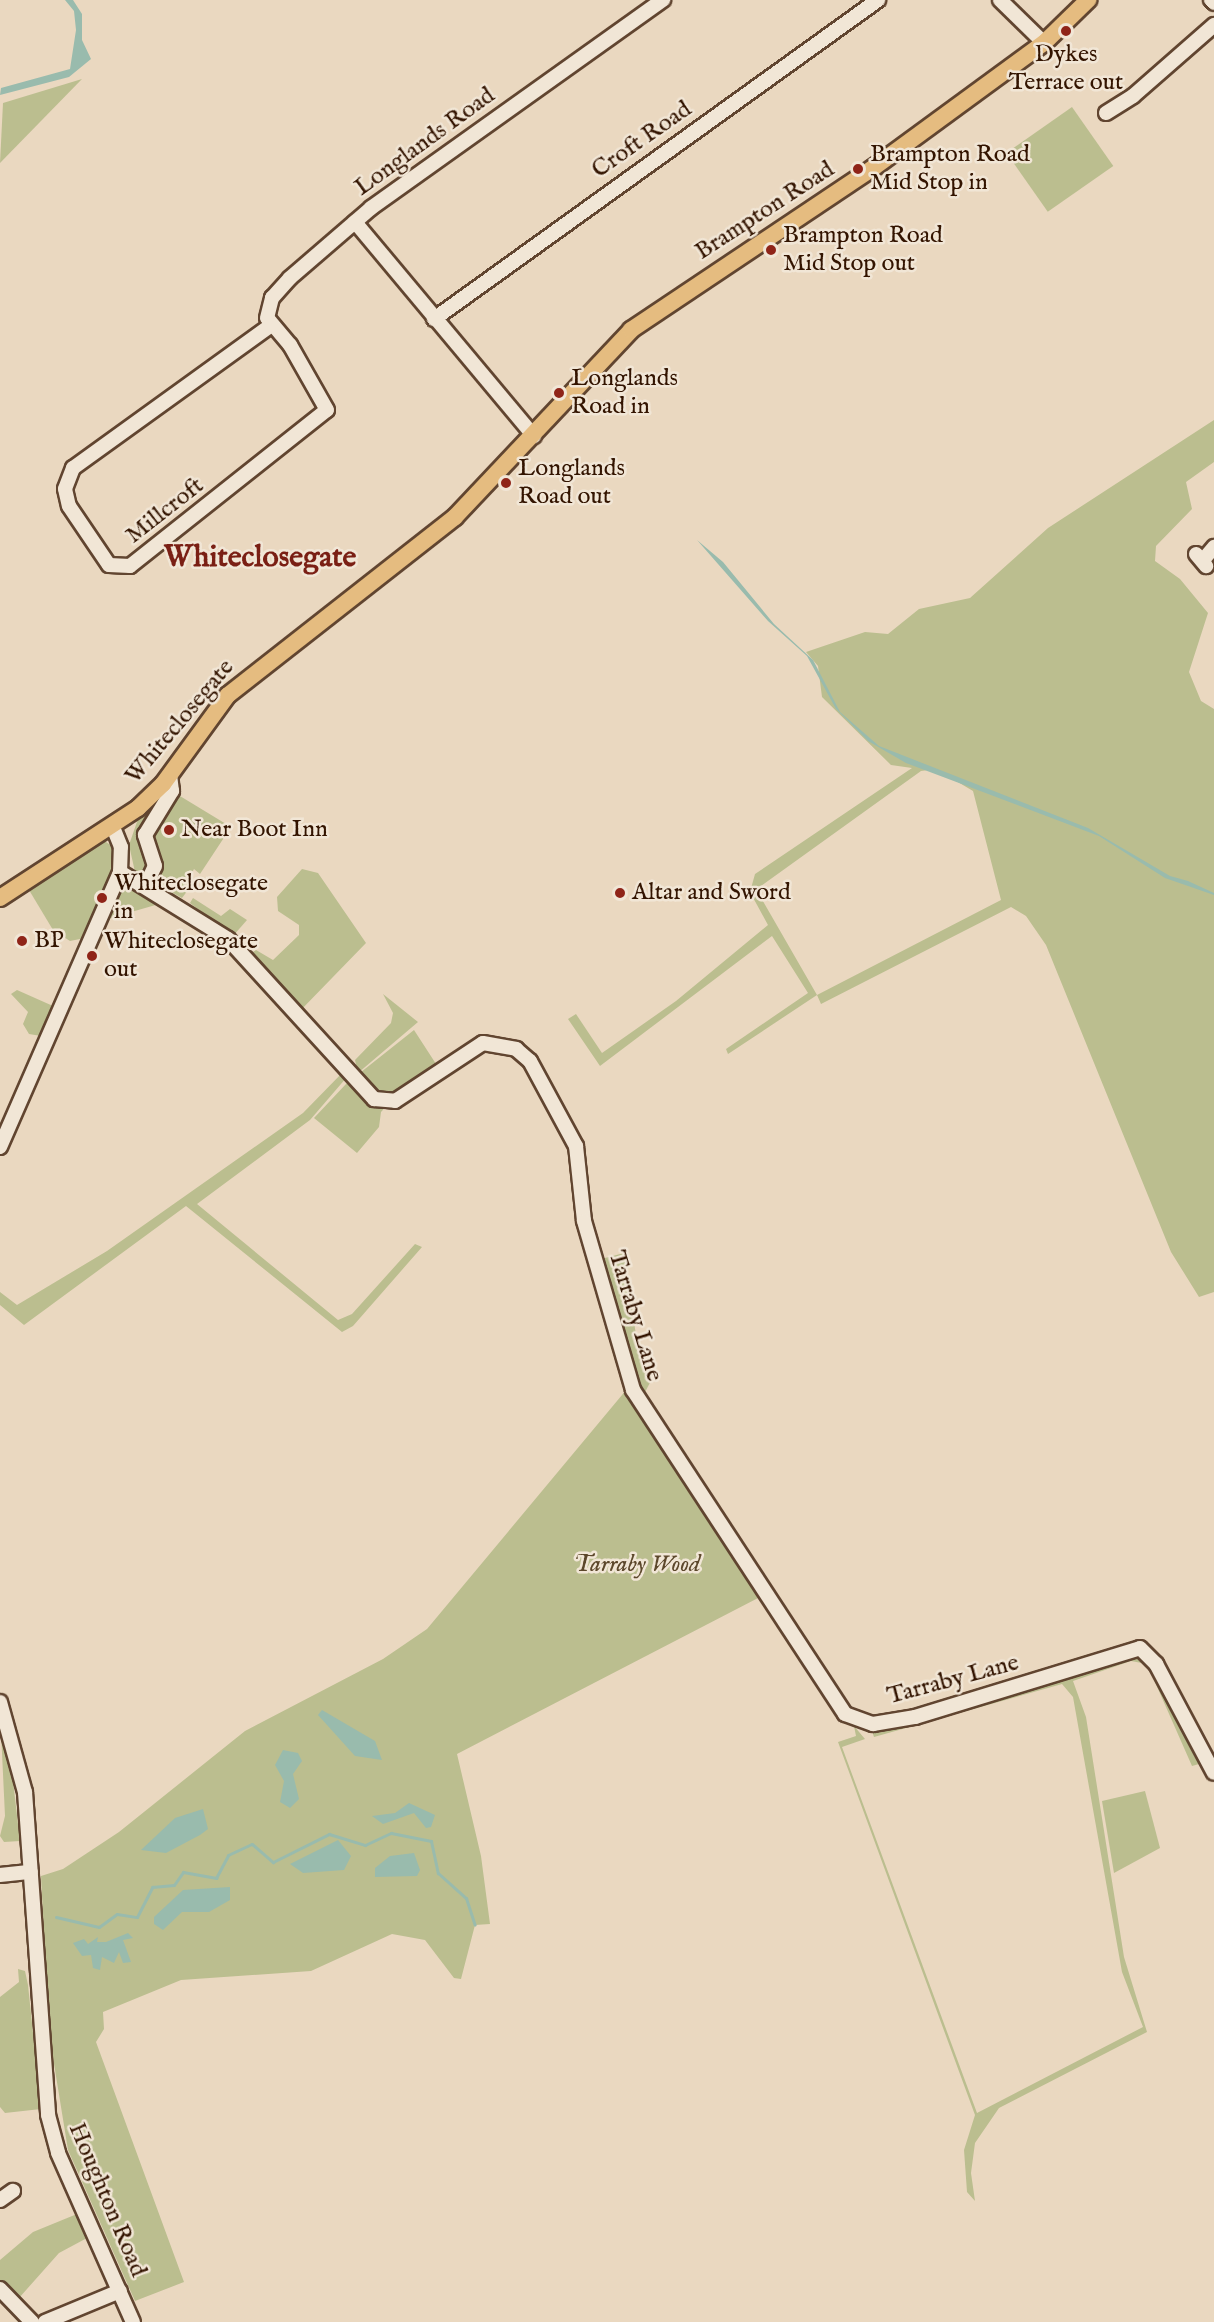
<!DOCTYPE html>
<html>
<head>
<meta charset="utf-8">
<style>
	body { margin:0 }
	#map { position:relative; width:1214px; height:2322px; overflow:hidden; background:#ead8c0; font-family:"IM FELL English",serif }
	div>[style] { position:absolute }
	.green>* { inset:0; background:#bbbe8f; transform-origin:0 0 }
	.water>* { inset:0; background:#99bbad }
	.stream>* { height:3px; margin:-1.5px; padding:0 1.5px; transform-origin:1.5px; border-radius:1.5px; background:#99bbad }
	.roads { filter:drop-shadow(2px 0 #614530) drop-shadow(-2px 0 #614530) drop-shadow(0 2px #614530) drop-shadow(0 -2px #614530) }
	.minor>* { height:14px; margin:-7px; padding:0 7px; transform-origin:7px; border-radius:7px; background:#f1e6d6 }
	.major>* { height:16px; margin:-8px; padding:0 8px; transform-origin:8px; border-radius:8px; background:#e5bc80 }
	.dots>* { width:16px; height:16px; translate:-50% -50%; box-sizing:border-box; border:3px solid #f1e6d6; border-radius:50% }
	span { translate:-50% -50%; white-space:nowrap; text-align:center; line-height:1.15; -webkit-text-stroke:5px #f1e6d6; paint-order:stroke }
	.poi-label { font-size:24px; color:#331400 }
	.left { translate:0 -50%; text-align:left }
	.street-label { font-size:24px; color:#331400 }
	.park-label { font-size:24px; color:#5c472b; font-style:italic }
	.district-label { font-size:30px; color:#7a1f14; font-weight:700 }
</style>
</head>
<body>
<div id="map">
	<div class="green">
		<i style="clip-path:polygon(82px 79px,0 163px,3px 103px)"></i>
		<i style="left:1072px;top:107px;width:72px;height:80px;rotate:55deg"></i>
		<i style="clip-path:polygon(evenodd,1214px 420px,1214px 462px,1186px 482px,1192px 509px,1156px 546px,1155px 561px,1180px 579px,1208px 613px,1189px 672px,1201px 701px,1214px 709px,1214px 1292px,1199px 1297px,1171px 1252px,1046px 945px,1026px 916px,1011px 907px,821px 1004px,817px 995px,728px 1054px,726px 1049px,808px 993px,772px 936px,600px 1066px,568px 1019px,576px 1014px,602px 1053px,676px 1001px,768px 925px,750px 892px,755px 874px,912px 768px,891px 765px,822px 697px,818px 666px,806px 652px,865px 632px,888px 634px,919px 609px,970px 598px,1048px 528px,1214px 420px,936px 769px,973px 791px,1001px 900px,817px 995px,760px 896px,761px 886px,921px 771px,936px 769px)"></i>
		<i style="clip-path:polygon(175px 793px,231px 827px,200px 874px,194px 869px,189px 878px,194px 882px,182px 898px,135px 872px,129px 845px,139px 816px,159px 797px)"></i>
		<i style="clip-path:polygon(103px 840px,115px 848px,115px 870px,85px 938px,70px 941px,53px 930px,29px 890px)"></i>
		<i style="clip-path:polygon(302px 869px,318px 873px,366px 943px,298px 1013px,250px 954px,256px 950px,273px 960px,299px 935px,299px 925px,278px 911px,277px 897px)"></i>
		<i style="clip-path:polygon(123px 882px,197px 926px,159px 904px,107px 919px)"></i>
		<i style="clip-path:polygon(193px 898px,221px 916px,230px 909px,247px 920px,233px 936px,190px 903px)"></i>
		<i style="clip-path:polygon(17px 990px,53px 1006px,41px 1036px,29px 1034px,23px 1024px,28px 1012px,11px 994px)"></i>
		<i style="clip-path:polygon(383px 994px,418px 1022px,358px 1073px,355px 1060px,391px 1023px,393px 1013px)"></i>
		<i style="clip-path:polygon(414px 1030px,438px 1067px,391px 1101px,381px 1112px,379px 1127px,357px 1153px,314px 1118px,346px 1084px)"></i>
		<i style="clip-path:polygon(344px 1071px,347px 1077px,310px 1120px,197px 1204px,338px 1320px,352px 1314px,415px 1244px,422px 1247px,353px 1326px,342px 1332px,186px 1206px,24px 1325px,0 1305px,0 1292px,17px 1305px,107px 1251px,303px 1113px)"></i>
		<i style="clip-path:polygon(624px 1253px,637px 1342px,654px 1375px,643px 1396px,629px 1371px,601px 1259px)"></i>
		<i style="clip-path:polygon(627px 1389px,760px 1597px,457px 1754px,481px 1856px,490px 1924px,475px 1925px,461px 1979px,454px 1978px,425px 1940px,392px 1934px,311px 1971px,181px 1980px,103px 2012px,104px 2029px,96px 2042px,184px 2282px,135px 2301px,68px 2150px,49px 2033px,41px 1876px,63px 1869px,119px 1832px,245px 1731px,383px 1659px,427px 1629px)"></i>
		<i style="clip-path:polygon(1139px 1653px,1150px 1659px,1199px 1764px,1192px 1766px,1147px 1664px,1131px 1661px,1073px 1681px,1086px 1717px,1124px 1957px,1147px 2032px,999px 2108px,975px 2143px,971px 2173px,975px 2201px,967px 2192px,964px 2150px,975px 2115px,838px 1742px,856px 1736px,854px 1726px,865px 1739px,842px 1747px,977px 2113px,1143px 2027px,1122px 1972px,1073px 1697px,1062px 1684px,874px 1737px,872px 1731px,1015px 1694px)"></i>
		<i style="clip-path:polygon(0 1711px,8px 1738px,20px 1841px,4px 1842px,0 1836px,5px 1816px)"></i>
		<i style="clip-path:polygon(1145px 1791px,1160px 1848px,1114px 1873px,1102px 1801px)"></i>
		<i style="clip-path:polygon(18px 1969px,25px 1971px,28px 1985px,41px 2109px,5px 2113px,0 2107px,0 1997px,19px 1982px)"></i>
		<i style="clip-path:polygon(77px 2214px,87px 2238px,59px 2253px,19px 2298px,0 2280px,0 2260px,33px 2232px)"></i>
	</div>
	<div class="water">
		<i style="clip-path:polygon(65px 0,73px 0,82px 14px,82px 40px,91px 59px,69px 77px,0 95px,1px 88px,70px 69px,76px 30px,74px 11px)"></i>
		<i style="clip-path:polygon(697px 540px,723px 562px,774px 624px,813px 660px,840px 712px,879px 746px,1088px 828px,1170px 876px,1188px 881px,1214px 893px,1214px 895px,1165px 878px,1099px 836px,906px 763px,868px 741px,836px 709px,807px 656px,768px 621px)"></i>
		<i style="clip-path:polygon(322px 1710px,375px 1741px,382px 1760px,355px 1756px,318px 1715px)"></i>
		<i style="clip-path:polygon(283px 1750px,298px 1753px,302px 1761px,293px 1774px,299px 1799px,290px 1808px,280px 1802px,284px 1781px,275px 1765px)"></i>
		<i style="clip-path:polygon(409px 1803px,435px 1815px,431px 1827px,426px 1828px,414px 1813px,383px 1824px,372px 1816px,395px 1813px)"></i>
		<i style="clip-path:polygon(203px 1809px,208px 1829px,200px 1835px,166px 1853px,141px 1850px,175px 1818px)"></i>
		<i style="clip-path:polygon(338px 1840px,351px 1856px,344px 1870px,303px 1873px,290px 1864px)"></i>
		<i style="clip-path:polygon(414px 1853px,420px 1870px,417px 1876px,375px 1877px,375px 1868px,390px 1856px)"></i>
		<i style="clip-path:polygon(230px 1887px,230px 1900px,209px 1912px,182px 1912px,163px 1930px,154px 1924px,154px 1917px,183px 1890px)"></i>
		<i style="clip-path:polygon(128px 1933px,133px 1938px,123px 1940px,131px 1962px,123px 1963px,119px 1952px,114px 1963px,102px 1957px,100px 1970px,93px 1968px,91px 1955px,82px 1956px,73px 1943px,84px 1939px,88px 1944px,98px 1937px,97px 1942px,106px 1942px)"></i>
	</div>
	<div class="stream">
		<i style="left:56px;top:1917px;width:44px;rotate:13.1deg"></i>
		<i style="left:99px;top:1927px;width:22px;rotate:-36deg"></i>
		<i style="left:117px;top:1914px;width:20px;rotate:9deg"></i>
		<i style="left:137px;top:1917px;width:34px;rotate:-63deg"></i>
		<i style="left:152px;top:1887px;width:22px;rotate:-5deg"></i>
		<i style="left:174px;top:1885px;width:16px;rotate:-55deg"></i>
		<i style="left:183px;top:1872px;width:34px;rotate:10deg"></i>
		<i style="left:216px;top:1878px;width:26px;rotate:-62deg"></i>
		<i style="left:228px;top:1855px;width:26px;rotate:-25deg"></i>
		<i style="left:252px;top:1844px;width:28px;rotate:41deg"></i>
		<i style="left:273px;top:1862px;width:63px;rotate:-26.6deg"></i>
		<i style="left:329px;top:1834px;width:38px;rotate:17deg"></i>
		<i style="left:365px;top:1845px;width:29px;rotate:-25deg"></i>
		<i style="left:391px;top:1833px;width:41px;rotate:11.3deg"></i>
		<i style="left:431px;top:1841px;width:33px;rotate:78deg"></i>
		<i style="left:438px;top:1873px;width:38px;rotate:42deg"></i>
		<i style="left:466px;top:1898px;width:28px;rotate:72deg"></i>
	</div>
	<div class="roads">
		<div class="minor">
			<i style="left:1000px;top:0;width:62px;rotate:44.3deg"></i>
			<i style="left:1211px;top:0;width:4px;rotate:45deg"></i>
			<i style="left:1106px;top:113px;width:32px;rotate:-32deg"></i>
			<i style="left:1133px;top:96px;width:108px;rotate:-41.2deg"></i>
			<i style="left:355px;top:222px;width:279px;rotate:50.1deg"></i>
			<i style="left:434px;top:319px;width:547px;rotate:-35.7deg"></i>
			<i style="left:270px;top:326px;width:243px;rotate:144.2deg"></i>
			<i style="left:73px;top:468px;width:22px;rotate:111deg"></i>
			<i style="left:65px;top:489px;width:17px;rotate:77deg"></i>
			<i style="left:69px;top:506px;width:71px;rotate:55.9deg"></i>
			<i style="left:109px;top:565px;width:21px;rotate:3deg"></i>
			<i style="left:130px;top:566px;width:251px;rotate:-38.4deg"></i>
			<i style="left:327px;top:410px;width:75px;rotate:-119.6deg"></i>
			<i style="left:290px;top:345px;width:35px;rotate:-130deg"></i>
			<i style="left:267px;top:318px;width:21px;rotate:-76deg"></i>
			<i style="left:272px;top:298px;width:27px;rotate:-48deg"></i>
			<i style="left:290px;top:278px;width:107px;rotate:-40.8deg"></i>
			<i style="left:371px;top:208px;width:359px;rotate:-35.5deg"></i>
			<i style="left:1196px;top:554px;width:16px;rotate:50deg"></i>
			<i style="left:1204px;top:559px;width:16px;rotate:-50deg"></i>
			<i style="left:120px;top:872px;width:127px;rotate:31.8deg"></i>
			<i style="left:228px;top:939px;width:217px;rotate:47.6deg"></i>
			<i style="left:374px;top:1099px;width:21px;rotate:5deg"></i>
			<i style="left:395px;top:1101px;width:105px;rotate:-33.4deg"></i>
			<i style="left:483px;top:1043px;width:34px;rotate:10deg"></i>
			<i style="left:516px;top:1049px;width:18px;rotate:41deg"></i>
			<i style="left:530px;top:1061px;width:97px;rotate:61.6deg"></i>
			<i style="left:576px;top:1146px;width:75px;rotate:83.9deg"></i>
			<i style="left:584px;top:1221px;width:176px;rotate:73.8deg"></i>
			<i style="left:633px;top:1390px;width:387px;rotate:56.8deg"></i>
			<i style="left:845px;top:1714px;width:30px;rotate:20deg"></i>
			<i style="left:873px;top:1724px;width:43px;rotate:-9.5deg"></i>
			<i style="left:915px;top:1717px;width:235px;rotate:-17deg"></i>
			<i style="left:1140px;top:1648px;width:23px;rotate:45deg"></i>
			<i style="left:1156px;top:1664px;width:123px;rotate:62deg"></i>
			<i style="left:146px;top:885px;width:21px;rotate:-65deg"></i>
			<i style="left:155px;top:866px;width:33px;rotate:-108deg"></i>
			<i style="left:145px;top:835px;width:52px;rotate:-58.5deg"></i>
			<i style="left:172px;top:791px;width:16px;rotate:-97deg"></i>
			<i style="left:0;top:1147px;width:300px;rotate:-66.4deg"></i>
			<i style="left:120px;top:872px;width:25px;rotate:-88deg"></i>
			<i style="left:121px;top:847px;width:22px;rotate:-112deg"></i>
			<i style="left:0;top:1702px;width:93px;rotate:74.5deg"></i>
			<i style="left:25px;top:1792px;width:324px;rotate:85.9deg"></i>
			<i style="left:48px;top:2115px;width:39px;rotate:75deg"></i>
			<i style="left:58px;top:2153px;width:185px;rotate:66.1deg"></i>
			<i style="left:0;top:1875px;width:31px;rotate:-6deg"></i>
			<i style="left:0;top:2200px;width:16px;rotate:-35deg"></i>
			<i style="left:0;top:2289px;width:46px;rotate:45.9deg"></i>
			<i style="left:45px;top:2322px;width:81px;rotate:-22.5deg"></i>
		</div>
		<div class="major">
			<i style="left:0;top:898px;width:165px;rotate:-33.1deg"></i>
			<i style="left:138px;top:808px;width:35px;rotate:-44deg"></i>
			<i style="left:163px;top:784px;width:110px;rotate:-53.9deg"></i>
			<i style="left:228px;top:695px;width:288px;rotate:-38.1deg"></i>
			<i style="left:455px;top:517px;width:257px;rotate:-46.7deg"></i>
			<i style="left:631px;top:330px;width:291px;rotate:-33.8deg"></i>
			<i style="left:873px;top:168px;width:212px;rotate:-36.2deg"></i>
			<i style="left:1044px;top:43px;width:62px;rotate:-44.3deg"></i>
		</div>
	</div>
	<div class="dots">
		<i style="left:1066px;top:31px;background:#8f2418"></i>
		<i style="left:858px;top:169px;background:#8f2418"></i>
		<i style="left:771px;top:250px;background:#8f2418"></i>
		<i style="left:559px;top:393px;background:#8f2418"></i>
		<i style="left:506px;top:483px;background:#8f2418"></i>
		<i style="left:169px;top:830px;background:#8f2418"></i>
		<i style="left:620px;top:893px;background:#8f2418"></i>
		<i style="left:102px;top:898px;background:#8f2418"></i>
		<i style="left:22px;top:941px;background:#8f2418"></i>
		<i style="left:92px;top:956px;background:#8f2418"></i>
	</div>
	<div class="poi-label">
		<span style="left:1066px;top:69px">Dykes<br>Terrace out</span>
		<span class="left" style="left:870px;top:169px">Brampton Road<br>Mid Stop in</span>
		<span class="left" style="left:783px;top:250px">Brampton Road<br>Mid Stop out</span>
		<span class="left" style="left:571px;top:393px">Longlands<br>Road in</span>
		<span class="left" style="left:518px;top:483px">Longlands<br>Road out</span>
		<span class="left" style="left:181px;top:830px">Near Boot Inn</span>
		<span class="left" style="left:114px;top:898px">Whiteclosegate<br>in</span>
		<span class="left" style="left:632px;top:893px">Altar and Sword</span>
		<span class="left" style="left:34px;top:941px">BP</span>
		<span class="left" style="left:104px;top:956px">Whiteclosegate<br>out</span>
	</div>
	<div class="street-label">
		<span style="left:642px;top:140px;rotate:-35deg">Croft Road</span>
		<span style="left:425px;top:142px;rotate:-36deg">Longlands Road</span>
		<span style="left:765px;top:211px;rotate:-33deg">Brampton Road</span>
		<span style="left:165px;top:511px;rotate:-38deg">Millcroft</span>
		<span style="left:180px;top:722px;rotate:-50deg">Whiteclosegate</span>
		<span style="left:635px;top:1316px;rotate:73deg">Tarraby Lane</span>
		<span style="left:953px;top:1680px;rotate:-15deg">Tarraby Lane</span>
		<span style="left:107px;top:2200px;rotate:67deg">Houghton Road</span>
	</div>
	<div class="park-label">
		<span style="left:637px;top:1565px">Tarraby Wood</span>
	</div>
	<div class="district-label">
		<span style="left:260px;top:558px">Whiteclosegate</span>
	</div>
</div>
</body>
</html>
